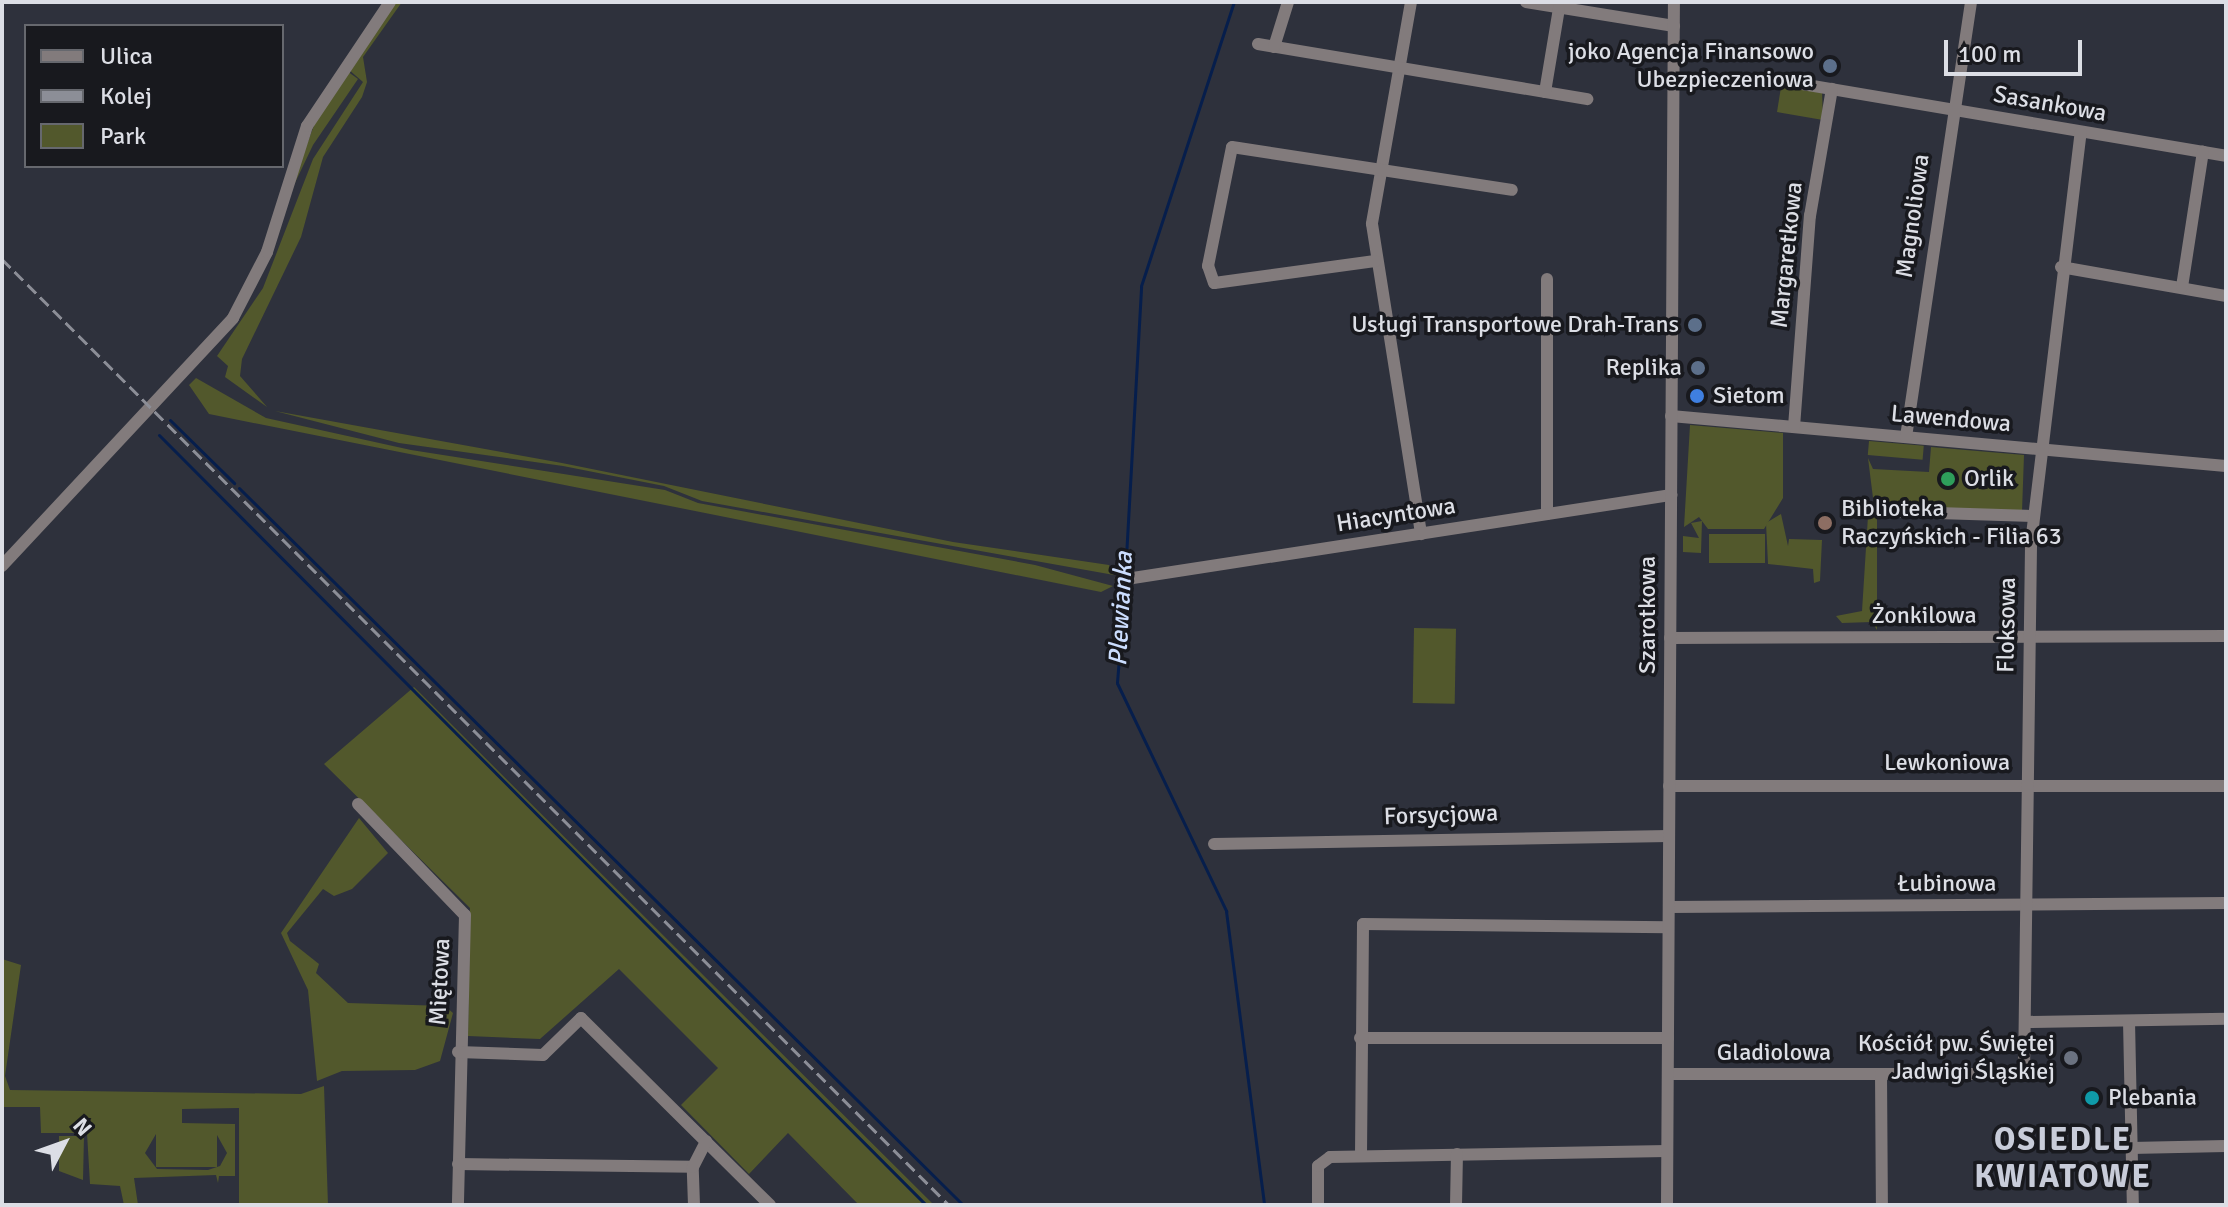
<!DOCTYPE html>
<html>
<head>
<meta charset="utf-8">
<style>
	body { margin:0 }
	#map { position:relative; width:2228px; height:1207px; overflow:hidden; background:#2e313c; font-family:Signika,sans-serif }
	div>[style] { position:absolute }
	.green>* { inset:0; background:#52582c; transform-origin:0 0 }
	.stream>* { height:3px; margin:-1.5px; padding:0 1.5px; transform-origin:1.5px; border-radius:1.5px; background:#061e4c }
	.minor>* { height:12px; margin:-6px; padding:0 6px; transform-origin:6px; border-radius:6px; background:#827b7c }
	.rail>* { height:3px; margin-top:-1.5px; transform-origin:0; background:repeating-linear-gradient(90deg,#8c8e97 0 12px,transparent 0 18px) }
	.dots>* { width:22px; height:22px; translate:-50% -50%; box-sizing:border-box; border:4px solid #18191e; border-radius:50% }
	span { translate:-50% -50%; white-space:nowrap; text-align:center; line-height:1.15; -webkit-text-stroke:7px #18191e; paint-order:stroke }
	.poi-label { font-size:24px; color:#dcdee5 }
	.right { translate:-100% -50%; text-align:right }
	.left { translate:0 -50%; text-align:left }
	.street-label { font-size:24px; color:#dcdee5 }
	.water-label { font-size:26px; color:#cbddfe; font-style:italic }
	.district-label { font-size:32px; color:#c8ccd9; font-weight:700; letter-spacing:2px }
	.frame { position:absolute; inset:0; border:4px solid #dcdee5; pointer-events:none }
	.legend { position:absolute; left:24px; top:24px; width:260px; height:144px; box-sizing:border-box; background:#18191e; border:2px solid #66686e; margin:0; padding:10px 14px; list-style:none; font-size:24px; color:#dcdee5 }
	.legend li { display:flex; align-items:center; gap:16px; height:40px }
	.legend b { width:40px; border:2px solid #66686e }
	.north { position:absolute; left:24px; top:1103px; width:80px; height:80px; -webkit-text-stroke:6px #18191e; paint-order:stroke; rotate:49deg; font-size:22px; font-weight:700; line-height:32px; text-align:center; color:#dcdee5 }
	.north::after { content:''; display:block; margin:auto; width:28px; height:36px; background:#dcdee5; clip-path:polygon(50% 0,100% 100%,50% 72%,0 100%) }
	.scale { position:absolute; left:1944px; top:40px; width:138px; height:36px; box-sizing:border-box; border:4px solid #dcdee5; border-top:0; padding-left:10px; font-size:24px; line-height:28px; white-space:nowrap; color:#dcdee5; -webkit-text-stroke:6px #18191e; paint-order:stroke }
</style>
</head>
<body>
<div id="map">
	<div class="green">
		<i style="clip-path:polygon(395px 2px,402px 2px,363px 57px,367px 82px,362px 97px,323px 157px,301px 237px,242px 359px,240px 376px,267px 407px,225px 377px,228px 366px,217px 356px,263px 288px,313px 159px,363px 82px,348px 69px)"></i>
		<i style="clip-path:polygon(347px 71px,358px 79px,313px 145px,283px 208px,316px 120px)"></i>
		<i style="clip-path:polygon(1781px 87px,1822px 91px,1823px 120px,1777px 112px)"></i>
		<i style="clip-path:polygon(196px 378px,266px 418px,411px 450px,665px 490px,698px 503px,1035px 565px,1113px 586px,1101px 592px,209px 414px,189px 385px)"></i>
		<i style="clip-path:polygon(275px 411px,562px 463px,953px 542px,1109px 565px,1114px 575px,702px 501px,664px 486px,563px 466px,399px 443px)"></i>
		<i style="clip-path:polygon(1690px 425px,1783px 433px,1783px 498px,1764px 529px,1708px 529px,1699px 517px,1684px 527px)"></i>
		<i style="left:1869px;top:441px;width:55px;height:14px;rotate:5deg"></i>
		<i style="clip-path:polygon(1931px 447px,2024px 455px,2022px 512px,1874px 506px,1868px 458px,1873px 469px,1929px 472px)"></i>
		<i style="clip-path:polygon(1781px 514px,1788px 546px,1789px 539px,1822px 540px,1820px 581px,1814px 583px,1813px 569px,1768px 564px,1766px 523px)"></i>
		<i style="clip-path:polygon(1868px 516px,1877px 517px,1877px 630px,1872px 622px,1842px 623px,1836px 616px,1862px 611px)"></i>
		<i style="clip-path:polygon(1702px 521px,1701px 553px,1683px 552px,1683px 536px,1699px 538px,1691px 523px)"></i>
		<i style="left:1709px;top:534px;width:56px;height:29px"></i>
		<i style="left:1414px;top:628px;width:42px;height:75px;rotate:1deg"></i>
		<i style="clip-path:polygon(414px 687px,934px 1205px,859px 1205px,788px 1133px,749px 1174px,681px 1105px,718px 1068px,619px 969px,540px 1039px,468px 1036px,470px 908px,324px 764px)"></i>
		<i style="clip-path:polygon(359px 818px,388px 853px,352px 889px,334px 896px,323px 889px,287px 933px,290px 941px,319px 964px,316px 973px,348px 1003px,445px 1006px,453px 1013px,440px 1061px,415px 1070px,342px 1071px,317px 1081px,308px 990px,281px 933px)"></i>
		<i style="clip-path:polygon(evenodd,2px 959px,21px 965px,5px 1076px,10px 1090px,301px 1094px,324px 1086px,328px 1205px,239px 1205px,239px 1108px,182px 1109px,182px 1123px,235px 1124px,235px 1176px,219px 1176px,218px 1183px,216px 1175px,134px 1178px,138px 1205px,124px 1205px,120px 1186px,90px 1184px,87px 1133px,41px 1133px,40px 1107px,2px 1107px,2px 959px,156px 1134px,156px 1167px,217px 1167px,217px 1135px,227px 1153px,220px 1166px,208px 1170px,157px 1169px,145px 1153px,156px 1134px)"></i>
		<i style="clip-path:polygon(59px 1136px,84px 1136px,83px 1180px,59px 1171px)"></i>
	</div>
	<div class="stream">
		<i style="left:170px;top:420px;width:90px;rotate:44.5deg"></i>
		<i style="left:159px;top:435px;width:1087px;rotate:45.11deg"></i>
		<i style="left:239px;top:488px;width:1019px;rotate:44.72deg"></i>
		<i style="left:1125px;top:575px;width:289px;rotate:-86.8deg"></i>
		<i style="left:1141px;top:286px;width:299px;rotate:-71.9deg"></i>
		<i style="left:1125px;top:583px;width:100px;rotate:94.6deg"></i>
		<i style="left:1117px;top:683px;width:253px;rotate:64.4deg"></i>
		<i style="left:1226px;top:911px;width:296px;rotate:82.6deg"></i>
	</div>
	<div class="minor">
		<i style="left:1411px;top:2px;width:225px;rotate:100deg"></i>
		<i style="left:1372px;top:224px;width:314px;rotate:81deg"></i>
		<i style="left:1526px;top:2px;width:150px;rotate:9.2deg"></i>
		<i style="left:1258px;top:44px;width:334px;rotate:9.5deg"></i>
		<i style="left:1274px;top:47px;width:47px;rotate:-72.7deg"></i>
		<i style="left:1772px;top:79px;width:460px;rotate:9.6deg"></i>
		<i style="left:1545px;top:92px;width:85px;rotate:-80.5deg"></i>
		<i style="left:1375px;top:261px;width:162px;rotate:172.2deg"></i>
		<i style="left:1214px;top:283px;width:18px;rotate:-109deg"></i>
		<i style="left:1208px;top:266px;width:121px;rotate:-78.6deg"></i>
		<i style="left:1232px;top:147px;width:283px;rotate:8.7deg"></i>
		<i style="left:2061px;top:267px;width:168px;rotate:10deg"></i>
		<i style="left:2182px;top:287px;width:137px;rotate:-81.2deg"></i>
		<i style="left:1671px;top:416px;width:557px;rotate:5.15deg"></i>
		<i style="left:1794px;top:427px;width:212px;rotate:-85.7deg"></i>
		<i style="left:1810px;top:216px;width:129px;rotate:-80.2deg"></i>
		<i style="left:1906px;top:437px;width:440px;rotate:-81.5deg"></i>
		<i style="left:1874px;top:511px;width:159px;rotate:1.8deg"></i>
		<i style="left:1547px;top:514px;width:235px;rotate:-90deg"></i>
		<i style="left:2px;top:566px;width:339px;rotate:-47deg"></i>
		<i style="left:233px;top:318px;width:74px;rotate:-62.7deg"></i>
		<i style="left:267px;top:252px;width:132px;rotate:-72.4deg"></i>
		<i style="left:307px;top:126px;width:149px;rotate:-56.2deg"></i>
		<i style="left:1120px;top:580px;width:558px;rotate:-8.77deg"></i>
		<i style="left:1670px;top:638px;width:556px;rotate:-0.21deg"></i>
		<i style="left:1669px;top:786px;width:557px"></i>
		<i style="left:358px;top:804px;width:154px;rotate:46.1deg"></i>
		<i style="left:465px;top:915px;width:290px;rotate:91.4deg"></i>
		<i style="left:1214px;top:844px;width:455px;rotate:-1deg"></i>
		<i style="left:1669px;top:907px;width:557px;rotate:-0.41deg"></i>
		<i style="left:2129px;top:1021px;width:184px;rotate:88.8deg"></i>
		<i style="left:2026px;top:1022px;width:200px;rotate:-0.9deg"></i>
		<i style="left:1360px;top:1038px;width:308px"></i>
		<i style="left:458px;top:1052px;width:85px;rotate:2deg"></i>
		<i style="left:543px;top:1055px;width:53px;rotate:-44.2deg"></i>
		<i style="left:581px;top:1018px;width:266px;rotate:44.7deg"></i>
		<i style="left:1668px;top:1074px;width:356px"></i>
		<i style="left:2024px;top:1074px;width:531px;rotate:-89.24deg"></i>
		<i style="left:2031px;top:543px;width:414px;rotate:-83.1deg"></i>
		<i style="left:1881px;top:1074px;width:131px;rotate:89.6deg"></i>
		<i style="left:2131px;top:1148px;width:95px;rotate:-1.2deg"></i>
		<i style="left:1361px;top:1155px;width:231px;rotate:-89.5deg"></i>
		<i style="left:1363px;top:924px;width:305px;rotate:0.6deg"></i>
		<i style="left:458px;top:1164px;width:235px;rotate:0.7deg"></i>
		<i style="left:694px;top:1205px;width:38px;rotate:-92deg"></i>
		<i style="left:693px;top:1167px;width:29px;rotate:-63deg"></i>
		<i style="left:1318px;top:1205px;width:39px;rotate:-90deg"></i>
		<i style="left:1318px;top:1166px;width:15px;rotate:-37deg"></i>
		<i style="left:1330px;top:1157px;width:337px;rotate:-1deg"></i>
		<i style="left:1456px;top:1205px;width:51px;rotate:-88.9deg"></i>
		<i style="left:1667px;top:1205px;width:1203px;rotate:-89.67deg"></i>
	</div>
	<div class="rail">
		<i style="left:2px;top:259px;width:1339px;rotate:44.97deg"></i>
	</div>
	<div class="dots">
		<i style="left:1830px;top:66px;background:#5c6f8a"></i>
		<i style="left:1695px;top:325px;background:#5c6f8a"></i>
		<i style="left:1698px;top:368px;background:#5c6f8a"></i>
		<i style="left:1697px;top:396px;background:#3f7fe0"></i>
		<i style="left:1948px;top:479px;background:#2e9e5b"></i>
		<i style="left:1825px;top:523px;background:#8d6e63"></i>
		<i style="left:2071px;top:1058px;background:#6b7280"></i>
		<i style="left:2092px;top:1098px;background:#0f9aa8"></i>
	</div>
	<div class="poi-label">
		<span class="right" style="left:1814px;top:66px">joko Agencja Finansowo<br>Ubezpieczeniowa</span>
		<span class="right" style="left:1679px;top:325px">Usługi Transportowe Drah-Trans</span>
		<span class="right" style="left:1682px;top:368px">Replika</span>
		<span class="left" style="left:1713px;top:396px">Sietom</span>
		<span class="left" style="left:1964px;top:479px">Orlik</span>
		<span class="left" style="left:1841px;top:523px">Biblioteka<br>Raczyńskich - Filia 63</span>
		<span class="right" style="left:2055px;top:1058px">Kościół pw. Świętej<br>Jadwigi Śląskiej</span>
		<span class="left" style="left:2108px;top:1098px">Plebania</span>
	</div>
	<div class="street-label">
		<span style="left:2050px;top:104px;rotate:10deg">Sasankowa</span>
		<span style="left:1913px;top:216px;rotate:-82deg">Magnoliowa</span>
		<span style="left:1787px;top:255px;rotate:-84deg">Margaretkowa</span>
		<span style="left:1951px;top:419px;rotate:5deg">Lawendowa</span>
		<span style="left:1396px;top:515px;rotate:-9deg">Hiacyntowa</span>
		<span style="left:1648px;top:615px;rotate:-90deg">Szarotkowa</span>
		<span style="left:1924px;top:616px">Żonkilowa</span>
		<span style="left:2007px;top:625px;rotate:-89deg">Floksowa</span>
		<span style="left:1947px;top:763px">Lewkoniowa</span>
		<span style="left:1441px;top:815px;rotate:-2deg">Forsycjowa</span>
		<span style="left:1947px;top:884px">Łubinowa</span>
		<span style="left:440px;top:982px;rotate:-87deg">Miętowa</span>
		<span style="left:1774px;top:1053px">Gladiolowa</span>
	</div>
	<div class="water-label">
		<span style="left:1122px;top:609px;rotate:-87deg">Plewianka</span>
	</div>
	<div class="district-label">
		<span style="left:2063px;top:1159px">OSIEDLE<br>KWIATOWE</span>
	</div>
	<div class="frame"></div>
	<ul class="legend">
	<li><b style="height:10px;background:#827b7c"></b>Ulica</li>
	<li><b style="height:10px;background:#8c8e97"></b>Kolej</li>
	<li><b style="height:22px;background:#52582c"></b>Park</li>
	</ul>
	<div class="north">N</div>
	<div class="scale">100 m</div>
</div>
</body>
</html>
